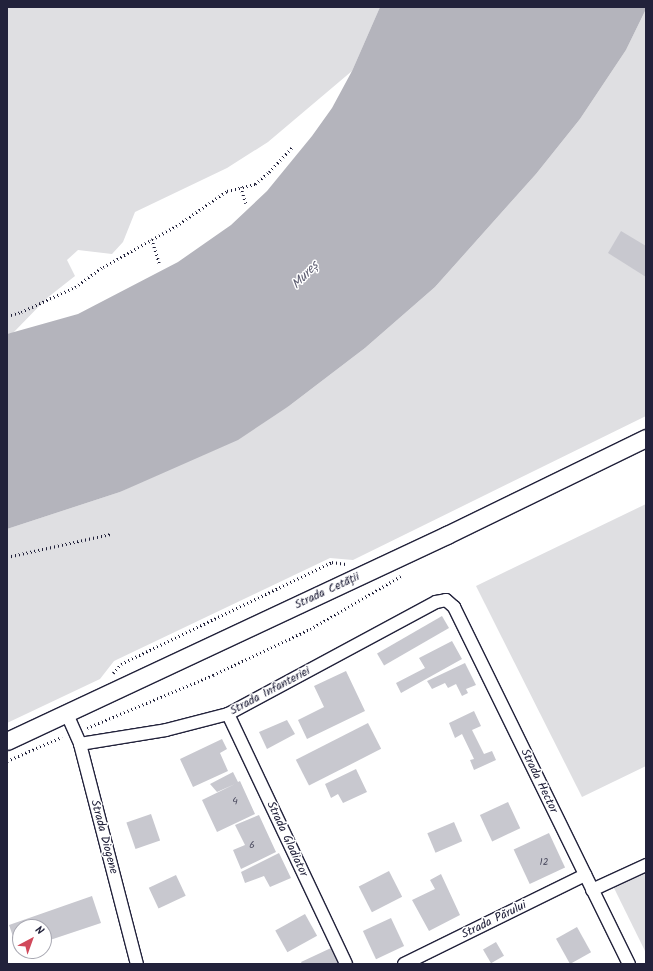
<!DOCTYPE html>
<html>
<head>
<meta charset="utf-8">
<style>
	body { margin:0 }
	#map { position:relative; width:653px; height:971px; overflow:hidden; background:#fff; font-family:Kalam,sans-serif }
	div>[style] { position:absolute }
	.green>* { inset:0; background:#dfdfe2 }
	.water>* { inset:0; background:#b4b4bc }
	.building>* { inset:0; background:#c8c8cf; transform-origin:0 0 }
	.path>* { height:2.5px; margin-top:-1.25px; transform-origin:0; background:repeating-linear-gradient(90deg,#22223b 0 1px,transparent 0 4px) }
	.roads { filter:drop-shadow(1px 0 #22223b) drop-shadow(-1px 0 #22223b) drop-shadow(0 1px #22223b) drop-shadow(0 -1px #22223b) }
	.street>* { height:12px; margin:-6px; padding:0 6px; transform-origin:6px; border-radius:6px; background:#fff }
	.secondary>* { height:17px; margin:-8.5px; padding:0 8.5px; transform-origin:8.5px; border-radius:8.5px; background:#fff }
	span { translate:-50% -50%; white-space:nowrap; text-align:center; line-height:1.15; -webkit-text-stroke:3px #fff; paint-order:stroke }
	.number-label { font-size:10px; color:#4c4c60 }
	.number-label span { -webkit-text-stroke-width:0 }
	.street-label { font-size:12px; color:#22223b }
	.water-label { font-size:13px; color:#5c5c6f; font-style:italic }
	.frame { position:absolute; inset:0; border:8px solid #22223b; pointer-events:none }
	.north { position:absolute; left:12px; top:919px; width:40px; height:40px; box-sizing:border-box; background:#fff; border:1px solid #a7a7b1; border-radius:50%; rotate:41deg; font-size:11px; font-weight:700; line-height:16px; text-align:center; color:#22223b }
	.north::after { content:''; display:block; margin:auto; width:14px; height:18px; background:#d1495b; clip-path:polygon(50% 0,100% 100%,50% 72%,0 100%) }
</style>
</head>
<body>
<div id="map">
	<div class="green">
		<i style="clip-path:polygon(7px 7px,380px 7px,352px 71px,268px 142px,227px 168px,135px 212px,123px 242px,112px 254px,78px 250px,67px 260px,75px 276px,47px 298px,13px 333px,7px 334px)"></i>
		<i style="clip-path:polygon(646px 9px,646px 416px,353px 560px,330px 558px,114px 661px,100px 679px,7px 723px,7px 529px,120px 492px,289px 406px,365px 348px,435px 287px,536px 174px,580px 119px,626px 50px)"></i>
		<i style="clip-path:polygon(646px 504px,646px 766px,582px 797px,476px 586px)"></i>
		<i style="clip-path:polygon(646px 873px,646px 953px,614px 888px)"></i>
	</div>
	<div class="water">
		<i style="clip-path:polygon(380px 7px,646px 7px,646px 9px,626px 50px,580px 119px,536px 174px,435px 287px,365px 348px,289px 406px,238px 440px,120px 492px,7px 529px,7px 334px,78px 314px,178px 262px,231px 225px,267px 191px,312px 136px,332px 108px,352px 71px)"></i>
	</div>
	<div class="building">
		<i style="clip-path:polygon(621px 231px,646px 246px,646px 277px,608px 253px)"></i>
		<i style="left:442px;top:616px;width:14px;height:75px;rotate:60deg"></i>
		<i style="clip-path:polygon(452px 641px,462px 659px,401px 693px,396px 683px,425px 668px,419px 658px)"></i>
		<i style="clip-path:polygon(465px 663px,476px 685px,466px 689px,468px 693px,462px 696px,456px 684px,448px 688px,445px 683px,432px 689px,427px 681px)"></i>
		<i style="clip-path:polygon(346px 671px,365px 711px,307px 739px,298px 720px,324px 707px,314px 686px)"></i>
		<i style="clip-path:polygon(474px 711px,481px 726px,472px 730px,484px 754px,492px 751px,496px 760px,474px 770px,470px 760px,474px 759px,462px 734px,455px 738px,449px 723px)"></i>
		<i style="clip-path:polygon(287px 720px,295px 734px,267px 749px,259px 732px)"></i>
		<i style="left:368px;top:723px;width:29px;height:81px;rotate:63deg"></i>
		<i style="clip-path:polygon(222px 739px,227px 749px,220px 753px,228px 771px,193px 787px,180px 759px)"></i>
		<i style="clip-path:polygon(356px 769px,367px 792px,343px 803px,338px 794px,331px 798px,325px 784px)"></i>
		<i style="clip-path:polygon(233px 772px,238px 782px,240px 781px,255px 814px,217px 832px,202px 800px,235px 784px,217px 792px,210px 784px)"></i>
		<i style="left:508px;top:802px;width:29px;height:31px;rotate:65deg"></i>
		<i style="left:151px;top:814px;width:28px;height:26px;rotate:71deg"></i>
		<i style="clip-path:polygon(259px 815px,276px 852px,241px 869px,233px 850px,245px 845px,235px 825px)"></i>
		<i style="left:454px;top:822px;width:21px;height:29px;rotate:67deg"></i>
		<i style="left:549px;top:833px;width:38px;height:39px;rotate:65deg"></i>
		<i style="clip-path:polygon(279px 853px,291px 878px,270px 887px,264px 876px,245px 883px,241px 872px)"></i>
		<i style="left:389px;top:871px;width:29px;height:34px;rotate:63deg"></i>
		<i style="clip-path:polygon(441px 874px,460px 915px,429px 931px,412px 900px,435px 889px,430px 880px)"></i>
		<i style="left:176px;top:875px;width:23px;height:30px;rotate:65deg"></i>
		<i style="clip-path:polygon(92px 896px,101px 923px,44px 942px,44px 927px,20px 927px,20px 951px,18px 951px,9px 925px)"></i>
		<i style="left:305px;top:914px;width:25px;height:34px;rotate:61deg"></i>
		<i style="left:391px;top:918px;width:31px;height:31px;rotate:65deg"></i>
		<i style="left:577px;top:927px;width:29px;height:24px;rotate:61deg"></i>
		<i style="left:496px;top:942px;width:16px;height:15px;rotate:60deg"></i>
		<i style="clip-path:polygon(331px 948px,338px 964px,302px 964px,301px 962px)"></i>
	</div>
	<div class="path">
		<i style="left:241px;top:187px;width:17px;rotate:73deg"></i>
		<i style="left:152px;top:239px;width:27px;rotate:73deg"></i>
		<i style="left:7px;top:316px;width:15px;rotate:-16deg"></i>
		<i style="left:21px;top:312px;width:60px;rotate:-24.8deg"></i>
		<i style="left:75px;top:287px;width:34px;rotate:-36deg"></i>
		<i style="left:103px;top:267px;width:84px;rotate:-29.3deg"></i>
		<i style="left:176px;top:226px;width:62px;rotate:-34.5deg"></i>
		<i style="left:227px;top:191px;width:29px;rotate:-14deg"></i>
		<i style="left:255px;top:184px;width:18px;rotate:-41deg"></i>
		<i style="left:269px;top:172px;width:35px;rotate:-47deg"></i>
		<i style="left:7px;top:557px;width:107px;rotate:-12.5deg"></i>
		<i style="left:113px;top:673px;width:12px;rotate:-48deg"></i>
		<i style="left:121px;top:664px;width:234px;rotate:-25.8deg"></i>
		<i style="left:332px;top:562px;width:14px;rotate:8deg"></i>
		<i style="left:87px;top:728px;width:137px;rotate:-22.8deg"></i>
		<i style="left:213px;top:675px;width:107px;rotate:-25.4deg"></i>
		<i style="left:310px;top:629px;width:105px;rotate:-30.2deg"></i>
		<i style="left:7px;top:761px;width:60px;rotate:-23.6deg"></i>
	</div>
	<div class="roads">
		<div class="street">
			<i style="left:66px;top:712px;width:35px;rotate:66deg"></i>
			<i style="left:80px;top:744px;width:227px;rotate:75.5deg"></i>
			<i style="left:228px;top:714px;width:276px;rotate:64.7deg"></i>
			<i style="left:80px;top:744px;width:87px;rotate:-9.2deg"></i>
			<i style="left:166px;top:730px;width:64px;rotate:-14.5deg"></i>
			<i style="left:228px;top:714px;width:236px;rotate:-28.3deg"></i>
			<i style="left:436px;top:602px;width:10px;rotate:-11deg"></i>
			<i style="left:446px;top:600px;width:11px;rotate:41deg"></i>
			<i style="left:454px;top:607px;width:398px;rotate:63.9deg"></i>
			<i style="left:592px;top:890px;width:60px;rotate:-24.8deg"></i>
			<i style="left:404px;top:964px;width:202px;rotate:-26.2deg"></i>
		</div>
		<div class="secondary">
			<i style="left:7px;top:741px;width:486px;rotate:-25.1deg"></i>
			<i style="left:447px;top:535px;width:221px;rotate:-26deg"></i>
		</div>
	</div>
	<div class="number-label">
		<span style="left:235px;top:802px">4</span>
		<span style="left:252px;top:846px">6</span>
		<span style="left:544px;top:863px">12</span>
	</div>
	<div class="street-label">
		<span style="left:327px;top:591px;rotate:-25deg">Strada Cetății</span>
		<span style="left:270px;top:691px;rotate:-28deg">Strada Infanteriei</span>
		<span style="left:539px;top:781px;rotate:64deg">Strada Hector</span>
		<span style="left:104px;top:837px;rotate:75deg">Strada Diogene</span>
		<span style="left:287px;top:839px;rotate:65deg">Strada Gladiator</span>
		<span style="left:494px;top:920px;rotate:-26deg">Strada Părului</span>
	</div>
	<div class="water-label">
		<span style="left:306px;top:276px;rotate:-47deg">Mureș</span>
	</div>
	<div class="frame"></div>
	<div class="north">N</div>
</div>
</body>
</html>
